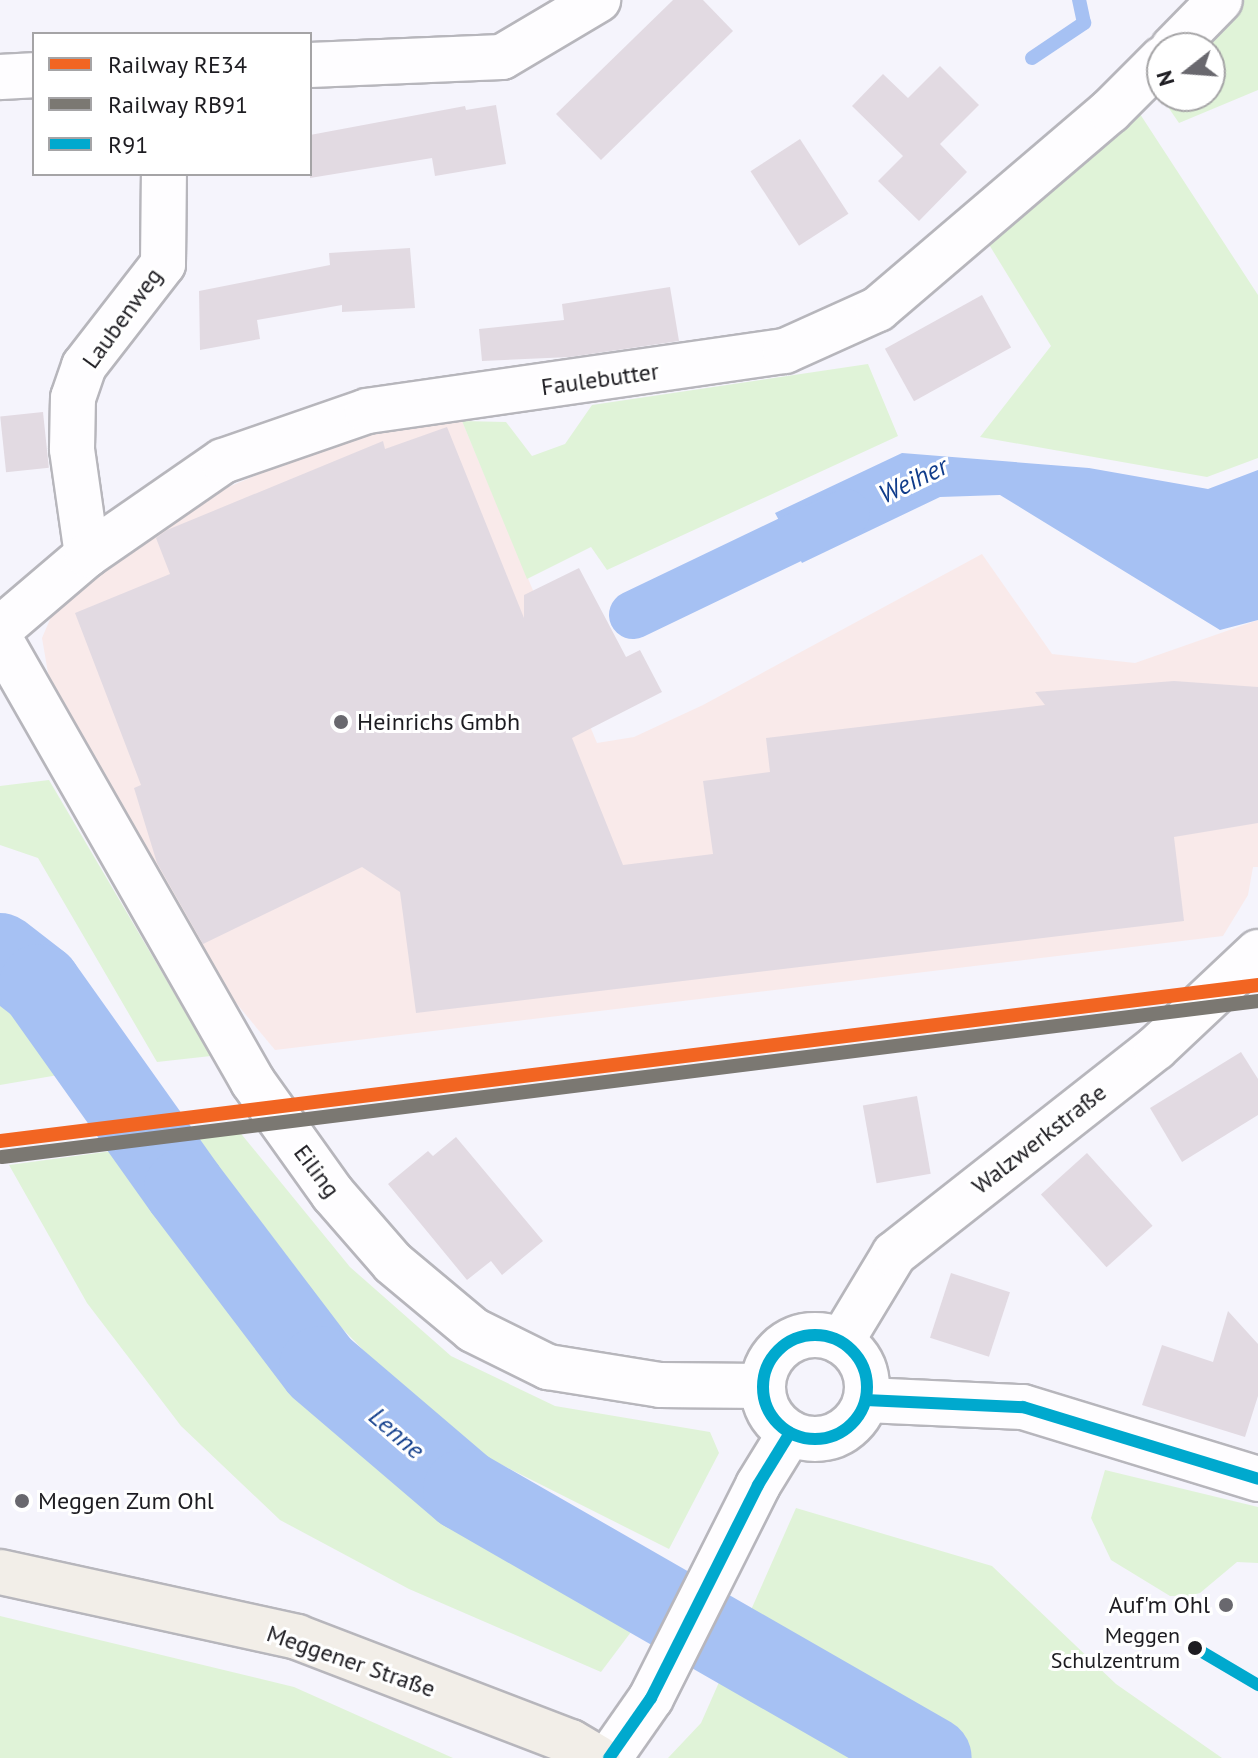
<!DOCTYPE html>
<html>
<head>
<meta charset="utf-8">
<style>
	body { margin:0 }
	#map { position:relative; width:1258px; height:1758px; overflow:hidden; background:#f5f4fc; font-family:"PT Sans",sans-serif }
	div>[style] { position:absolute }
	.industrial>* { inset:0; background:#f9eaea }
	.green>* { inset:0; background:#e0f3d8 }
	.water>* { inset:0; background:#a6c1f3 }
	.stream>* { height:14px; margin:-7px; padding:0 7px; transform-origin:7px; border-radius:7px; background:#a6c1f3 }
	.canal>* { height:48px; margin:-24px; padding:0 24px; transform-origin:24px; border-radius:24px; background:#a6c1f3 }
	.river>* { height:82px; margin:-41px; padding:0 41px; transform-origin:41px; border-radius:41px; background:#a6c1f3 }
	.building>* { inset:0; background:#e2dae2; transform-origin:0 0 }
	.roads { filter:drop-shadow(2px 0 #b7b6bc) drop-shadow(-2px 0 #b7b6bc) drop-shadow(0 2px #b7b6bc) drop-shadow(0 -2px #b7b6bc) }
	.minor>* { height:44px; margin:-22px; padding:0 22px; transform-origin:22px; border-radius:22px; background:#fefdff }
	.minor>.ring { margin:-22px; padding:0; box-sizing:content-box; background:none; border:44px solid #fefdff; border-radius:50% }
	.major>* { height:44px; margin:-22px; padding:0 22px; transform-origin:22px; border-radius:22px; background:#f2eee8 }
	.bus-1>* { height:12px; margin:-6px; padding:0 6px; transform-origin:6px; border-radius:6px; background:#00a9ce }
	.bus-1>.ring { margin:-6px; padding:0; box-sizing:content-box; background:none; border:12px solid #00a9ce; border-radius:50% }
	.rail-1>* { height:14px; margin:-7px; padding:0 7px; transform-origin:7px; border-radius:7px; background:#f26522 }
	.rail-2>* { height:14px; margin:-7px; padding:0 7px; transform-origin:7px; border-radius:7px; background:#7b7872 }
	.dots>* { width:22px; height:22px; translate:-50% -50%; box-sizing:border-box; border:4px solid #fff; border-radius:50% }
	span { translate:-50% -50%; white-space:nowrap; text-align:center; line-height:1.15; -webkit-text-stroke:6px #fff; paint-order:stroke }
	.bus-label { font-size:22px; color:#1d1c21 }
	.right { translate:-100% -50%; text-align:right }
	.street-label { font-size:24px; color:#1d1c21 }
	.poi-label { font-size:24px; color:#1d1c21 }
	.left { translate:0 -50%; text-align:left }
	.water-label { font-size:26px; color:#113d8b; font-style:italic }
	.legend { position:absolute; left:32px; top:32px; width:280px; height:144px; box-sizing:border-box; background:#fff; border:2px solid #a5a4a6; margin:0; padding:10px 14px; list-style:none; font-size:24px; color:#1d1c21 }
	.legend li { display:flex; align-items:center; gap:16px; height:40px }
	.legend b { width:40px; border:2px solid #a5a4a6 }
	.north { position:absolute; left:1146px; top:32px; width:80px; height:80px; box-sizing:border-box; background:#fff; border:2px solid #a5a4a6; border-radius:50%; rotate:253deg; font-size:22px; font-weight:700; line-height:32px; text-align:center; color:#1d1c21 }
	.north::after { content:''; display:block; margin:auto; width:28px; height:36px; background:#69686e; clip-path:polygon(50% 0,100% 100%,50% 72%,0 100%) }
</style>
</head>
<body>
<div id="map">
	<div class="industrial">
		<i style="clip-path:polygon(462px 421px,597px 743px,634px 737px,703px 705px,982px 554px,1052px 654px,1135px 663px,1258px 620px,1258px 867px,1253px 867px,1248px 895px,1223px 936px,275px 1050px,222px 986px,111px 806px,48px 673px,42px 638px,54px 610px,107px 561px,196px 501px,355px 433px)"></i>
	</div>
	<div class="green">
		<i style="clip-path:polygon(1238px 0,1258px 0,1258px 90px,1179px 123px,1157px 91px,1162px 86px,1162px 96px,1210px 96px,1210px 48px,1195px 48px)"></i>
		<i style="clip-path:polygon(1140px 114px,1258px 295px,1258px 458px,1207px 477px,980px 437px,1051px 346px,985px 238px)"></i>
		<i style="clip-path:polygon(868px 364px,898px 436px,607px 570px,591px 547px,527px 579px,462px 421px,506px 422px,532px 456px,565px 444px,592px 405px)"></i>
		<i style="clip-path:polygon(49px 780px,211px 1056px,157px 1062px,38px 858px,0 845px,0 786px)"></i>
		<i style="clip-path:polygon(0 993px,70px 1073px,0 1085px)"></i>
		<i style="clip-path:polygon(238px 1130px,350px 1267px,451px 1356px,555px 1406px,710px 1432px,719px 1453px,669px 1549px,488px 1458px,407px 1395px,298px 1283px,191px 1135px)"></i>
		<i style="clip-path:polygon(127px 1149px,274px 1355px,387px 1467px,487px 1538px,643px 1616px,601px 1672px,409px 1589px,280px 1520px,181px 1426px,87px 1303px,9px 1165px)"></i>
		<i style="clip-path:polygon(1105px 1470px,1258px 1507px,1258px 1563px,1237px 1562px,1200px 1593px,1188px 1596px,1170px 1596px,1111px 1560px,1091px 1518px)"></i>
		<i style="clip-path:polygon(796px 1508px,992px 1566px,1116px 1684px,1222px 1758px,668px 1758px,701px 1723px)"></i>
		<i style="clip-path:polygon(0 1616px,294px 1687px,453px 1758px,0 1758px)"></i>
	</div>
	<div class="water">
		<i style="clip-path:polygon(902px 453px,1089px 468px,1208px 489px,1258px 470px,1258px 620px,1220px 630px,1000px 495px,940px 497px,802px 563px,775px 513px)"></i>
	</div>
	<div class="stream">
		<i style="left:1032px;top:58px;width:63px;rotate:-33.9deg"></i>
		<i style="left:1084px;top:23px;width:24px;rotate:-102deg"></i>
	</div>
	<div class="canal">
		<i style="left:633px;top:615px;width:236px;rotate:-25.6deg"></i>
	</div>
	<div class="river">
		<i style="left:0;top:954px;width:51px;rotate:37.8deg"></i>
		<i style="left:40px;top:985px;width:250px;rotate:54.6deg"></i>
		<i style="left:185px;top:1189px;width:223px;rotate:52.8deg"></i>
		<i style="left:320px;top:1367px;width:189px;rotate:40.5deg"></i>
		<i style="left:464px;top:1490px;width:538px;rotate:29.85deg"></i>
	</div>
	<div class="building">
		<i style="clip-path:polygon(673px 0,703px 0,733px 31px,601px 160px,556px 114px)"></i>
		<i style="clip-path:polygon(940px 66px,979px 105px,940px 144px,967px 172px,919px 221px,878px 181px,903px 156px,852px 106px,883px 74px,908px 98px)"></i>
		<i style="clip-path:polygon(496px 105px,506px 164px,435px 176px,432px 158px,310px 178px,310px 135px,465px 106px,466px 110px)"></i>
		<i style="left:800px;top:139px;width:89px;height:59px;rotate:57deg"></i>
		<i style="clip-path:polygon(410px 248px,415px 308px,342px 312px,342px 305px,257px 320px,260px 339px,200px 350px,199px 291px,330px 265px,329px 253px)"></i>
		<i style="clip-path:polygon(670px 287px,679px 341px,570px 357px,482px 361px,479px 329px,564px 320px,562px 304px)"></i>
		<i style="left:982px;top:295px;width:60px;height:111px;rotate:61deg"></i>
		<i style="left:43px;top:412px;width:56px;height:43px;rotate:84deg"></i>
		<i style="clip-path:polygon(447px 427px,524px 618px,524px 595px,579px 568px,626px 657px,640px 650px,662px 692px,572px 738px,623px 865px,713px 854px,703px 781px,770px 772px,766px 738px,1045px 705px,1035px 692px,1174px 681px,1258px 687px,1258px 823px,1174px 837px,1184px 921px,416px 1013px,400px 892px,362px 867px,203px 944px,157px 863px,134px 788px,141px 785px,75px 613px,170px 574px,156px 538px,167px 530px,383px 441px,385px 449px)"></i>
		<i style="clip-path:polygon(1241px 1052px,1258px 1079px,1258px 1115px,1182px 1162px,1150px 1108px)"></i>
		<i style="left:917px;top:1096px;width:79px;height:55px;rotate:80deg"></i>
		<i style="clip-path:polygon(456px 1137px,543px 1241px,502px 1275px,491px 1261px,467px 1280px,388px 1184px,428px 1151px,433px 1156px)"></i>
		<i style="left:1087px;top:1153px;width:98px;height:62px;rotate:48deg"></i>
		<i style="left:951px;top:1273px;width:62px;height:68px;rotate:18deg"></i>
		<i style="clip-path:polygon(1228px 1311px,1258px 1344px,1258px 1396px,1245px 1437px,1142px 1405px,1162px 1345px,1213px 1362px)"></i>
	</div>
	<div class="roads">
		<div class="minor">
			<i style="left:1173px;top:48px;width:67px;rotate:-45.6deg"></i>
			<i style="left:310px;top:65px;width:192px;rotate:-2.4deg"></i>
			<i style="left:502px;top:57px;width:112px;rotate:-30.7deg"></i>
			<i style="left:0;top:77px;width:34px;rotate:-3deg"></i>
			<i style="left:87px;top:555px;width:107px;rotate:-98.1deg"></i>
			<i style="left:72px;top:449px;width:51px;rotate:-88.9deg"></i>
			<i style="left:73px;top:398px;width:34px;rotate:-71deg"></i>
			<i style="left:84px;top:366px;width:129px;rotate:-52.2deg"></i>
			<i style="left:163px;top:264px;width:90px;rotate:-89.4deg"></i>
			<i style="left:0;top:629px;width:114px;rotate:-40.4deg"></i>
			<i style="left:87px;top:555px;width:165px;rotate:-34.7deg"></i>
			<i style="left:223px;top:461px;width:152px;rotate:-19.1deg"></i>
			<i style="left:367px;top:411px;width:422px;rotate:-8.2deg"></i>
			<i style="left:785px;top:351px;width:102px;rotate:-24.3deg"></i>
			<i style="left:878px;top:309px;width:305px;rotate:-40.5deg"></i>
			<i style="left:1110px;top:111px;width:74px;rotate:-45deg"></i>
			<i style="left:0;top:639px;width:510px;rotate:60.27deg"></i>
			<i style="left:253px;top:1082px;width:138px;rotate:54.5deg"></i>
			<i style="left:333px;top:1194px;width:91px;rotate:49deg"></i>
			<i style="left:393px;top:1263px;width:104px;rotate:39.9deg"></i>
			<i style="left:473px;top:1330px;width:84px;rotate:26.3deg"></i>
			<i style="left:548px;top:1367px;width:113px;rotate:9.1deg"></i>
			<i style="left:660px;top:1385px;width:102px;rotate:0.6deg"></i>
			<i class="ring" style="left:763px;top:1335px;width:60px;height:60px"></i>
			<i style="left:841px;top:1342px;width:103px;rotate:-58.9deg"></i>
			<i style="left:894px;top:1254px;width:333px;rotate:-38.2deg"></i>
			<i style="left:1156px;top:1048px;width:140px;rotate:-43.3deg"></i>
			<i style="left:866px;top:1400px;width:157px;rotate:2.6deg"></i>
			<i style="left:1023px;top:1407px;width:246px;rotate:17deg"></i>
			<i style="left:609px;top:1758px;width:73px;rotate:-55deg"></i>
			<i style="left:651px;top:1698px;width:238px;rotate:-63.3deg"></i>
			<i style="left:758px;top:1485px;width:61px;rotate:-58.4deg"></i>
		</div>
		<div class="major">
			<i style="left:0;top:1572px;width:304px;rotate:12.3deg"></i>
			<i style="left:297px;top:1637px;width:293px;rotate:21deg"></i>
			<i style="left:571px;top:1742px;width:31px;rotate:31deg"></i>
		</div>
	</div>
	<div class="bus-1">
		<i class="ring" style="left:763px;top:1335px;width:92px;height:92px"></i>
		<i style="left:866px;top:1400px;width:157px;rotate:2.6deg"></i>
		<i style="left:1023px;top:1407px;width:246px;rotate:17deg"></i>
		<i style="left:1192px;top:1646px;width:77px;rotate:30.6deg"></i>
		<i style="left:609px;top:1758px;width:73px;rotate:-55deg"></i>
		<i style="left:651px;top:1698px;width:238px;rotate:-63.3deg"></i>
		<i style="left:758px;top:1485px;width:61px;rotate:-58.4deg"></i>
	</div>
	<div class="rail-1">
		<i style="left:0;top:1141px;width:1268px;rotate:-7.07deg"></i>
	</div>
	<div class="rail-2">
		<i style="left:2px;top:1157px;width:1266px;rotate:-7.08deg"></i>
	</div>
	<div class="dots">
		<i style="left:341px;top:722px;background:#69686e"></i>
		<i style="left:22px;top:1501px;background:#69686e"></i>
		<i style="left:1226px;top:1605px;background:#69686e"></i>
		<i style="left:1195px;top:1648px;background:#1d1c21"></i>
	</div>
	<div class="bus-label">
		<span class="right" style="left:1180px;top:1648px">Meggen<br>Schulzentrum</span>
	</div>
	<div class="street-label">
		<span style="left:122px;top:318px;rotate:-54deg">Laubenweg</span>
		<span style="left:600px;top:379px;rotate:-8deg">Faulebutter</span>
		<span style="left:1039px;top:1139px;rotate:-38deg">Walzwerkstraße</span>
		<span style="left:317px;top:1171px;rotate:53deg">Eiling</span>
		<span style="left:351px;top:1661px;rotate:19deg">Meggener Straße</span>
	</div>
	<div class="poi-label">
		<span class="left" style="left:357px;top:722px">Heinrichs Gmbh</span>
		<span class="left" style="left:38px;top:1501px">Meggen Zum Ohl</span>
		<span class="right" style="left:1210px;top:1605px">Auf'm Ohl</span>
	</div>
	<div class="water-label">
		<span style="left:913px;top:480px;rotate:-26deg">Weiher</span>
		<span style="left:397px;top:1433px;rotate:41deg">Lenne</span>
	</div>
	<ul class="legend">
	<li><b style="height:10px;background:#f26522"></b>Railway RE34</li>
	<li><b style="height:10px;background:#7b7872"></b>Railway RB91</li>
	<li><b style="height:10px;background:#00a9ce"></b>R91</li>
	</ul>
	<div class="north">N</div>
</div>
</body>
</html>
